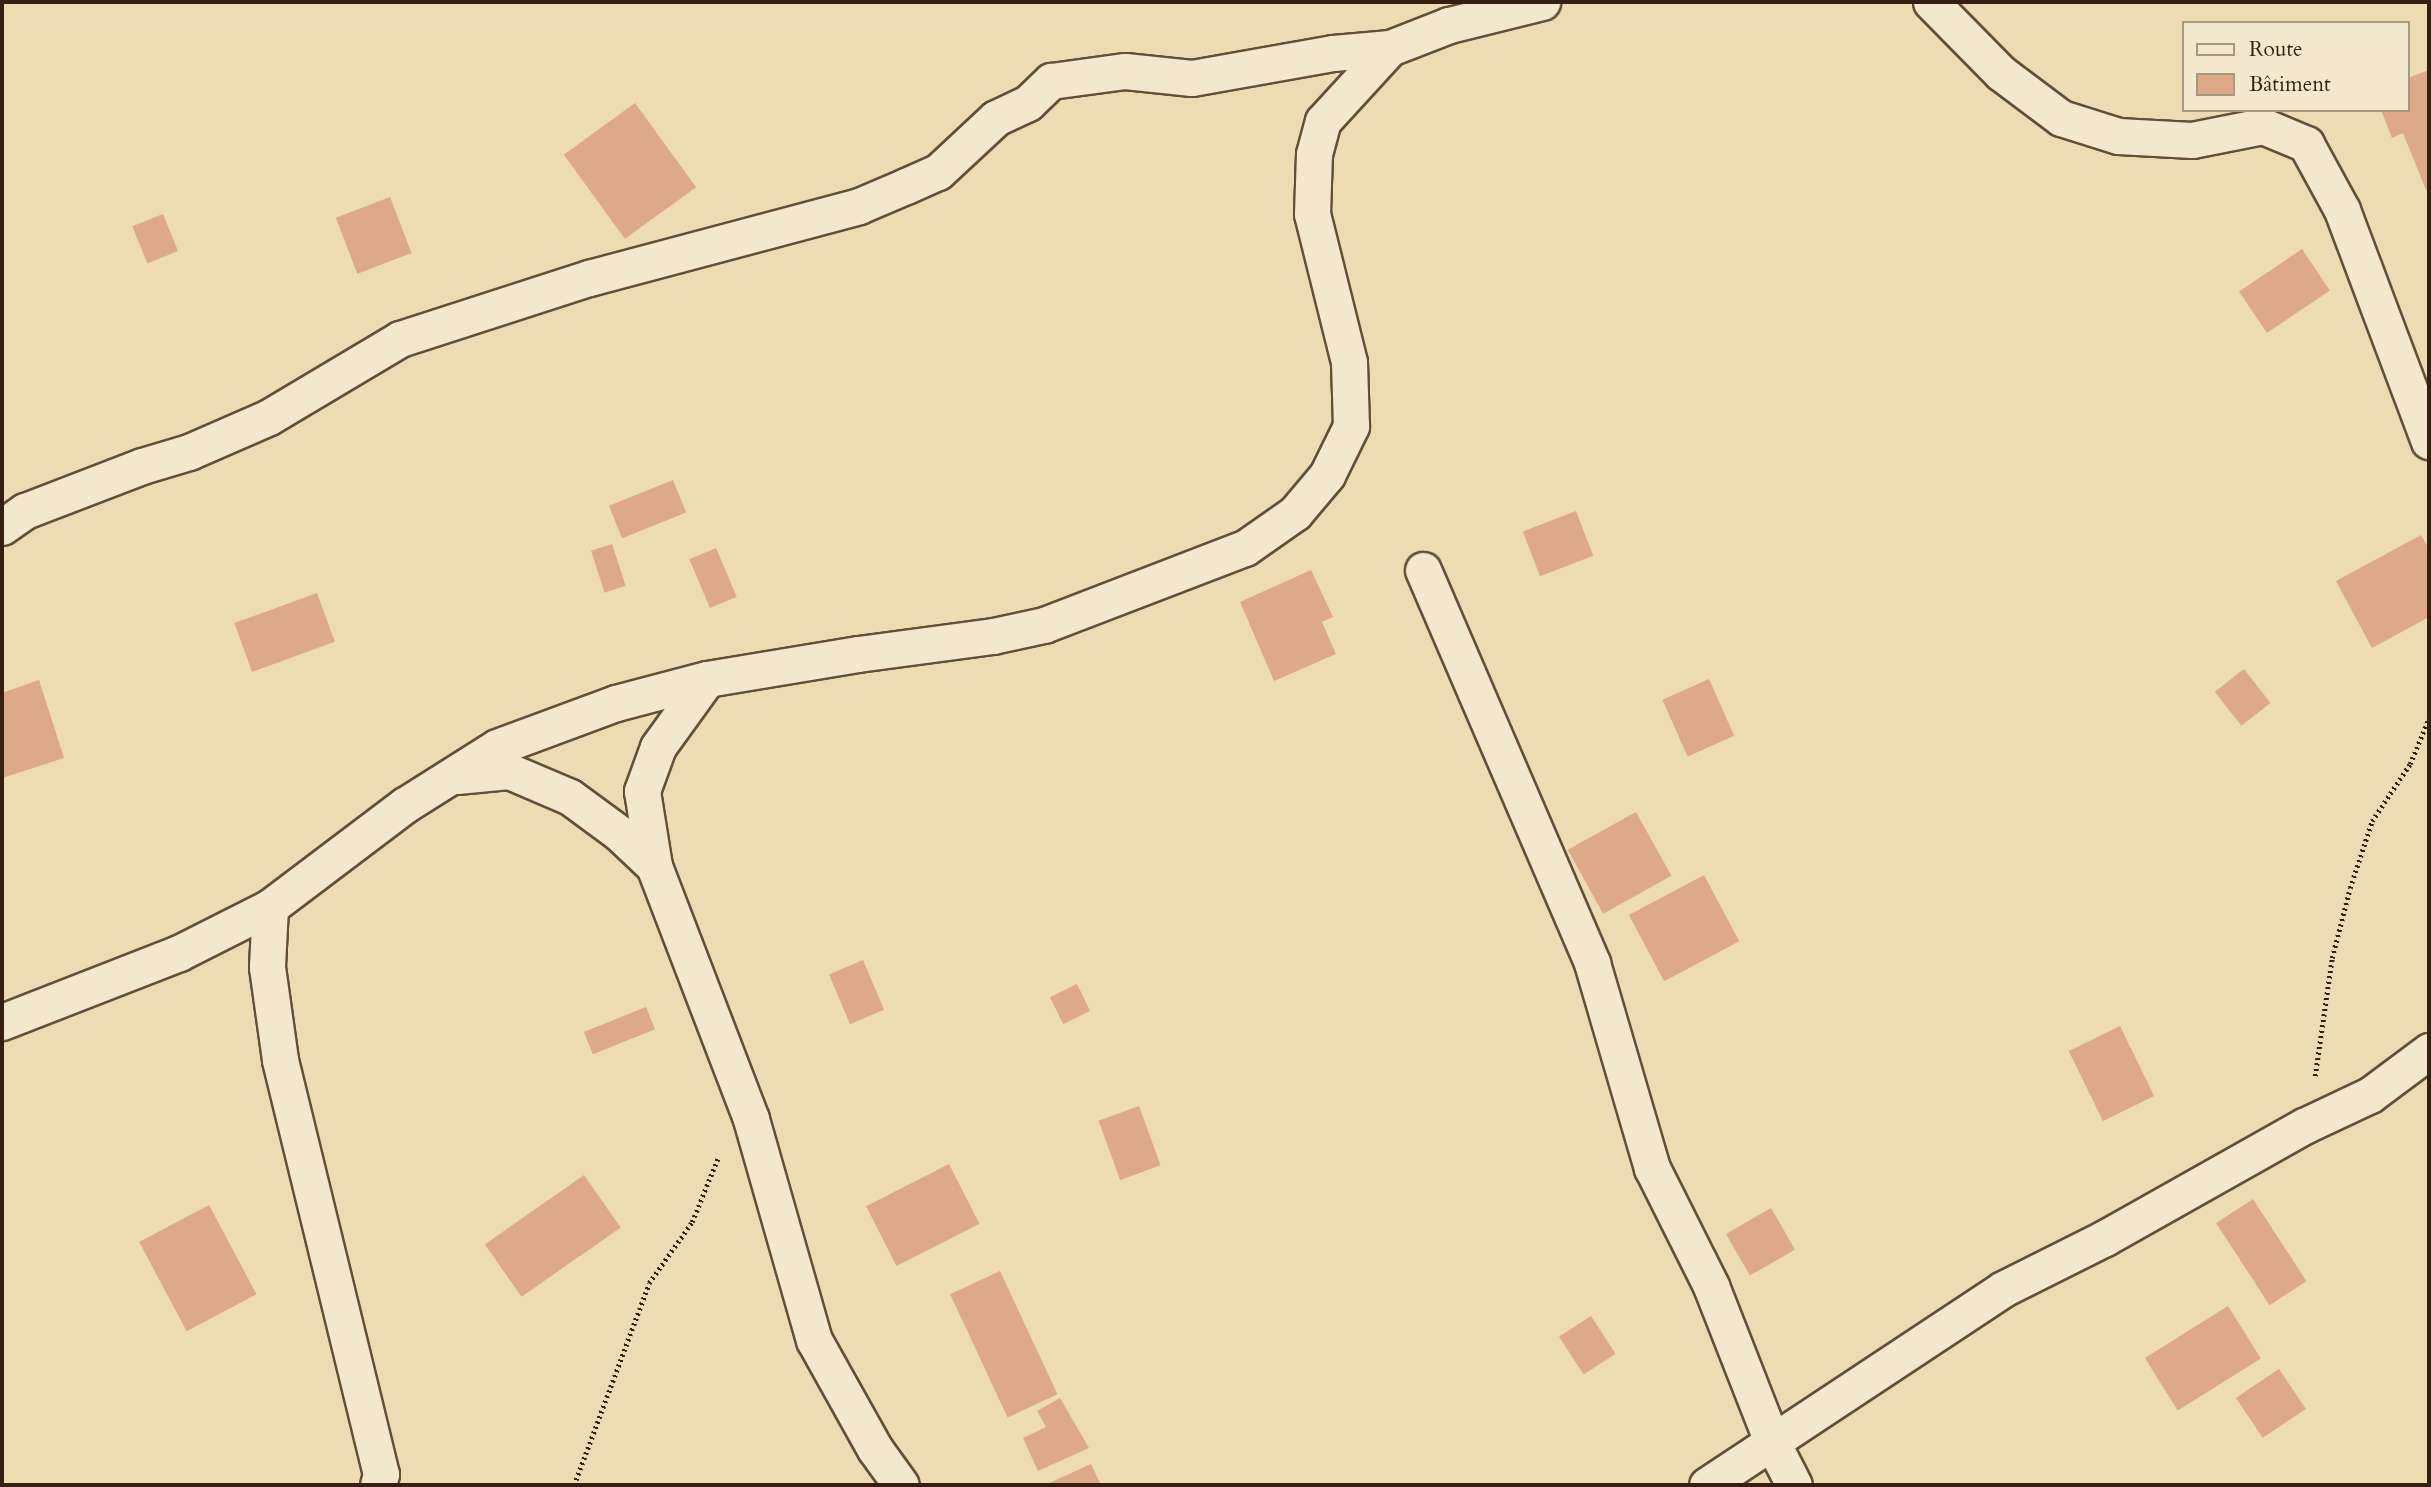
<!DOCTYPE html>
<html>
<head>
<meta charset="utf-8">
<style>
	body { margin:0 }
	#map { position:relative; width:2431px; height:1487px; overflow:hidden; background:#ecdbb3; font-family:Cardo,serif }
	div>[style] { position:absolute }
	.building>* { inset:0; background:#dda989; transform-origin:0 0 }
	.path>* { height:4.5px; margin-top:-2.25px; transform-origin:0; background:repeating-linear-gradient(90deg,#361f11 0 2px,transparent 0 5.5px) }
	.roads { filter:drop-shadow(2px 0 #644e3a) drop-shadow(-2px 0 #644e3a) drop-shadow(0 2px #644e3a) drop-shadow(0 -2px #644e3a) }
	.street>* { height:35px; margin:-17.5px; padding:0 17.5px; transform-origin:17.5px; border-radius:17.5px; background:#f3e8ce }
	span { translate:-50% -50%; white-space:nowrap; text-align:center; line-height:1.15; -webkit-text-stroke:5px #f3e8ce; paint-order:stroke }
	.frame { position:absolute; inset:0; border:4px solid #361f11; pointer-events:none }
	.legend { position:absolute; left:2182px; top:21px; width:228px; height:91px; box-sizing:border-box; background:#f3e8ce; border:2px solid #a79882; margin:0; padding:9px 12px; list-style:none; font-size:21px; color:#361f11 }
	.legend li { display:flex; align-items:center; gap:14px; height:35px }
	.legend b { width:35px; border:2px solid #a79882 }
</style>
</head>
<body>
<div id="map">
	<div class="building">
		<i style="clip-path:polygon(2429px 70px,2429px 189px,2426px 190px,2403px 133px,2392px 138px,2381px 110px,2408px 110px,2408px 78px)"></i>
		<i style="left:635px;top:103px;width:104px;height:88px;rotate:54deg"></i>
		<i style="left:390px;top:197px;width:60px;height:58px;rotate:69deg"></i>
		<i style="left:163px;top:214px;width:40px;height:33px;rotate:68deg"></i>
		<i style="left:2302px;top:249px;width:50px;height:76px;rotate:56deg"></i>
		<i style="left:673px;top:480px;width:35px;height:69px;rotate:68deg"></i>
		<i style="left:1576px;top:511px;width:48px;height:57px;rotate:69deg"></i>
		<i style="clip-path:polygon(2421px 535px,2429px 549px,2429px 617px,2372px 648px,2336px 581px)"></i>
		<i style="left:612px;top:544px;width:44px;height:22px;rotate:72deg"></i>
		<i style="left:716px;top:548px;width:53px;height:29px;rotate:67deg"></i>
		<i style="clip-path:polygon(1311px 570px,1333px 617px,1322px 622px,1336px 654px,1274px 681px,1240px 602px)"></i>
		<i style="left:317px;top:593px;width:52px;height:88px;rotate:70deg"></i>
		<i style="left:2244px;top:669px;width:43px;height:37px;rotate:52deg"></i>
		<i style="left:1709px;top:679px;width:62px;height:51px;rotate:66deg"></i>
		<i style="clip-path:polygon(39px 680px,64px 758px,2px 778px,2px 693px)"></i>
		<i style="left:1636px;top:812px;width:73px;height:78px;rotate:61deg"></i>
		<i style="left:1704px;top:875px;width:75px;height:85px;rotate:62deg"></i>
		<i style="left:863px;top:960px;width:54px;height:37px;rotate:67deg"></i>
		<i style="left:1077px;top:984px;width:30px;height:30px;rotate:64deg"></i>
		<i style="left:646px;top:1007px;width:24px;height:67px;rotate:68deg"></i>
		<i style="left:2120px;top:1026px;width:78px;height:57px;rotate:64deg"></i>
		<i style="left:1139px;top:1106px;width:63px;height:43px;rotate:70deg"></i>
		<i style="left:949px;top:1164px;width:67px;height:93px;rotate:63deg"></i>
		<i style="left:584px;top:1175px;width:64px;height:121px;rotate:55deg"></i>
		<i style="left:2253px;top:1199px;width:98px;height:44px;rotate:57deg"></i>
		<i style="left:209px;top:1205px;width:101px;height:79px;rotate:62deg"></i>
		<i style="left:1771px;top:1208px;width:48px;height:52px;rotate:60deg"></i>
		<i style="left:1000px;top:1271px;width:136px;height:55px;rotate:65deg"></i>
		<i style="left:2228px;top:1306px;width:62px;height:98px;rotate:58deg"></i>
		<i style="left:1591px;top:1316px;width:45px;height:38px;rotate:57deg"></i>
		<i style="left:2279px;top:1369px;width:48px;height:52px;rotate:56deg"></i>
		<i style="clip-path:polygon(1060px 1398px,1089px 1448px,1038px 1471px,1023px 1438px,1046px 1427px,1037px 1411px)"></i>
		<i style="clip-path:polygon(1091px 1464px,1101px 1485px,1045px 1485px)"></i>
	</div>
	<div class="path">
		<i style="left:2315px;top:1076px;width:119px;rotate:-81.8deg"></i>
		<i style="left:2332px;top:958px;width:72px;rotate:-75.6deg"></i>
		<i style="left:2350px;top:888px;width:71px;rotate:-71.8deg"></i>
		<i style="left:2372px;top:821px;width:69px;rotate:-56.3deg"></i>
		<i style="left:2410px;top:764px;width:50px;rotate:-67.6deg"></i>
		<i style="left:574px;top:1485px;width:215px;rotate:-69.6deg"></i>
		<i style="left:649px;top:1283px;width:75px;rotate:-54.8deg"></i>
		<i style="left:692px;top:1222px;width:69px;rotate:-67.9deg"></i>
	</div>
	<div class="roads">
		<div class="street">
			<i style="left:1931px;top:2px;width:100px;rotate:45.4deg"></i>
			<i style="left:2001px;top:73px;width:75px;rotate:36.9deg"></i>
			<i style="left:2061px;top:118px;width:60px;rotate:17.5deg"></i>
			<i style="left:2118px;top:136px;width:74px;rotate:3.1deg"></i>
			<i style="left:2192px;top:140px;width:72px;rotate:-11.2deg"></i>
			<i style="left:2263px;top:126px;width:47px;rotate:22.7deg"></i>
			<i style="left:2306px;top:144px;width:75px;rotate:61.4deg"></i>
			<i style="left:2342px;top:210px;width:247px;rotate:69.4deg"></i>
			<i style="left:2px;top:527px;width:28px;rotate:-35deg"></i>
			<i style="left:25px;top:511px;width:125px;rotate:-21deg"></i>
			<i style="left:142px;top:466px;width:49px;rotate:-16.6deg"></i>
			<i style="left:189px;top:452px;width:87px;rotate:-23.6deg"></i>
			<i style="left:269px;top:417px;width:152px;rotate:-30.8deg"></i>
			<i style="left:400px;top:339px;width:199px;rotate:-17.9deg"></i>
			<i style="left:589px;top:278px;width:279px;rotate:-14.9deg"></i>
			<i style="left:859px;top:206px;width:51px;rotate:-23.1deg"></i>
			<i style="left:906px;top:186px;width:35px;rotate:-24deg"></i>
			<i style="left:938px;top:172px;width:79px;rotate:-43deg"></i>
			<i style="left:996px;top:118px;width:35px;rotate:-25deg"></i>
			<i style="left:1028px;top:103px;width:32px;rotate:-44deg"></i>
			<i style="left:1051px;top:81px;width:75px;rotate:-7.7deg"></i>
			<i style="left:1125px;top:71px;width:67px;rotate:6deg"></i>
			<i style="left:1192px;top:78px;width:143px;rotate:-10.1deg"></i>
			<i style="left:1333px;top:53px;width:57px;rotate:-5deg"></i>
			<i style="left:1423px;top:570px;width:428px;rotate:66.7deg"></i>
			<i style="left:1592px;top:963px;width:214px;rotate:73.7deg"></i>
			<i style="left:1652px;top:1168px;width:132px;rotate:63.4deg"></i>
			<i style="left:1711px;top:1286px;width:168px;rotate:68.6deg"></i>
			<i style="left:1772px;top:1442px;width:48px;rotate:62.9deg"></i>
			<i style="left:707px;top:679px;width:84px;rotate:125.8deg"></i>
			<i style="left:658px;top:747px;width:47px;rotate:110deg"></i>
			<i style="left:642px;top:791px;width:76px;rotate:80.9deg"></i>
			<i style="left:654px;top:866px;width:271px;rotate:69deg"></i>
			<i style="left:751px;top:1119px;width:230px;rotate:74.1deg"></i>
			<i style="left:814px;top:1340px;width:125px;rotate:60.8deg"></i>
			<i style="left:875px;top:1449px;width:44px;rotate:54.2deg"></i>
			<i style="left:457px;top:776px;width:52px;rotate:-5.5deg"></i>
			<i style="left:509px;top:771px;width:66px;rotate:23.1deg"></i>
			<i style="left:570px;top:797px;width:61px;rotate:36.3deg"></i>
			<i style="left:619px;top:833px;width:48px;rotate:43.3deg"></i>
			<i style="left:270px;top:907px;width:60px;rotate:92.9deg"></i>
			<i style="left:267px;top:967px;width:94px;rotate:82deg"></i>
			<i style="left:280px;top:1060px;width:426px;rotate:76.3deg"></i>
			<i style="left:381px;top:1474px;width:11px;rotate:105deg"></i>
			<i style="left:2px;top:1022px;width:190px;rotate:-21.3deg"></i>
			<i style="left:179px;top:953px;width:102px;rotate:-26.8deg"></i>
			<i style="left:270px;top:907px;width:169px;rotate:-37.1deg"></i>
			<i style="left:405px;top:805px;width:109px;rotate:-32.2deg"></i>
			<i style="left:497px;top:747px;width:127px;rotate:-20.3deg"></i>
			<i style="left:616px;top:703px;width:94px;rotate:-14.8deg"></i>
			<i style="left:707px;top:679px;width:153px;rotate:-9.4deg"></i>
			<i style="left:858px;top:654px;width:136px;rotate:-7.6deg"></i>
			<i style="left:993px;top:636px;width:52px;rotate:-12.2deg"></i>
			<i style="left:1044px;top:625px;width:215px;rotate:-21deg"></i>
			<i style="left:1245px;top:548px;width:61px;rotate:-35deg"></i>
			<i style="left:1295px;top:513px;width:50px;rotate:-49.9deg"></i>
			<i style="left:1327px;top:475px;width:55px;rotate:-63.9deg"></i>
			<i style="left:1351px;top:426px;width:64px;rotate:-91.8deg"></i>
			<i style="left:1349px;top:362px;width:153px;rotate:-104deg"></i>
			<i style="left:1312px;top:214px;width:60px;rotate:-88.1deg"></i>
			<i style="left:1314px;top:154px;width:34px;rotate:-75deg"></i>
			<i style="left:1323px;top:121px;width:99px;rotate:-47.5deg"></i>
			<i style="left:1390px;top:48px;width:63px;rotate:-21.3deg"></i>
			<i style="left:1449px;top:25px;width:96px;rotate:-13.9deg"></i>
			<i style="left:1707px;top:1485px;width:355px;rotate:-33.5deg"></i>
			<i style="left:2003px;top:1289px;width:114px;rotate:-26.6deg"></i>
			<i style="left:2105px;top:1238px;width:228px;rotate:-29.4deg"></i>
			<i style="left:2304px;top:1126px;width:73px;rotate:-25.2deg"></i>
			<i style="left:2370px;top:1095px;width:74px;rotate:-36.7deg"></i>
		</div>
	</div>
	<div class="frame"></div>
	<ul class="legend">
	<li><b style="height:9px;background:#f3e8ce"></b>Route</li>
	<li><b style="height:19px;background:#dda989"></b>Bâtiment</li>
	</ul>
</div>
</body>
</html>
